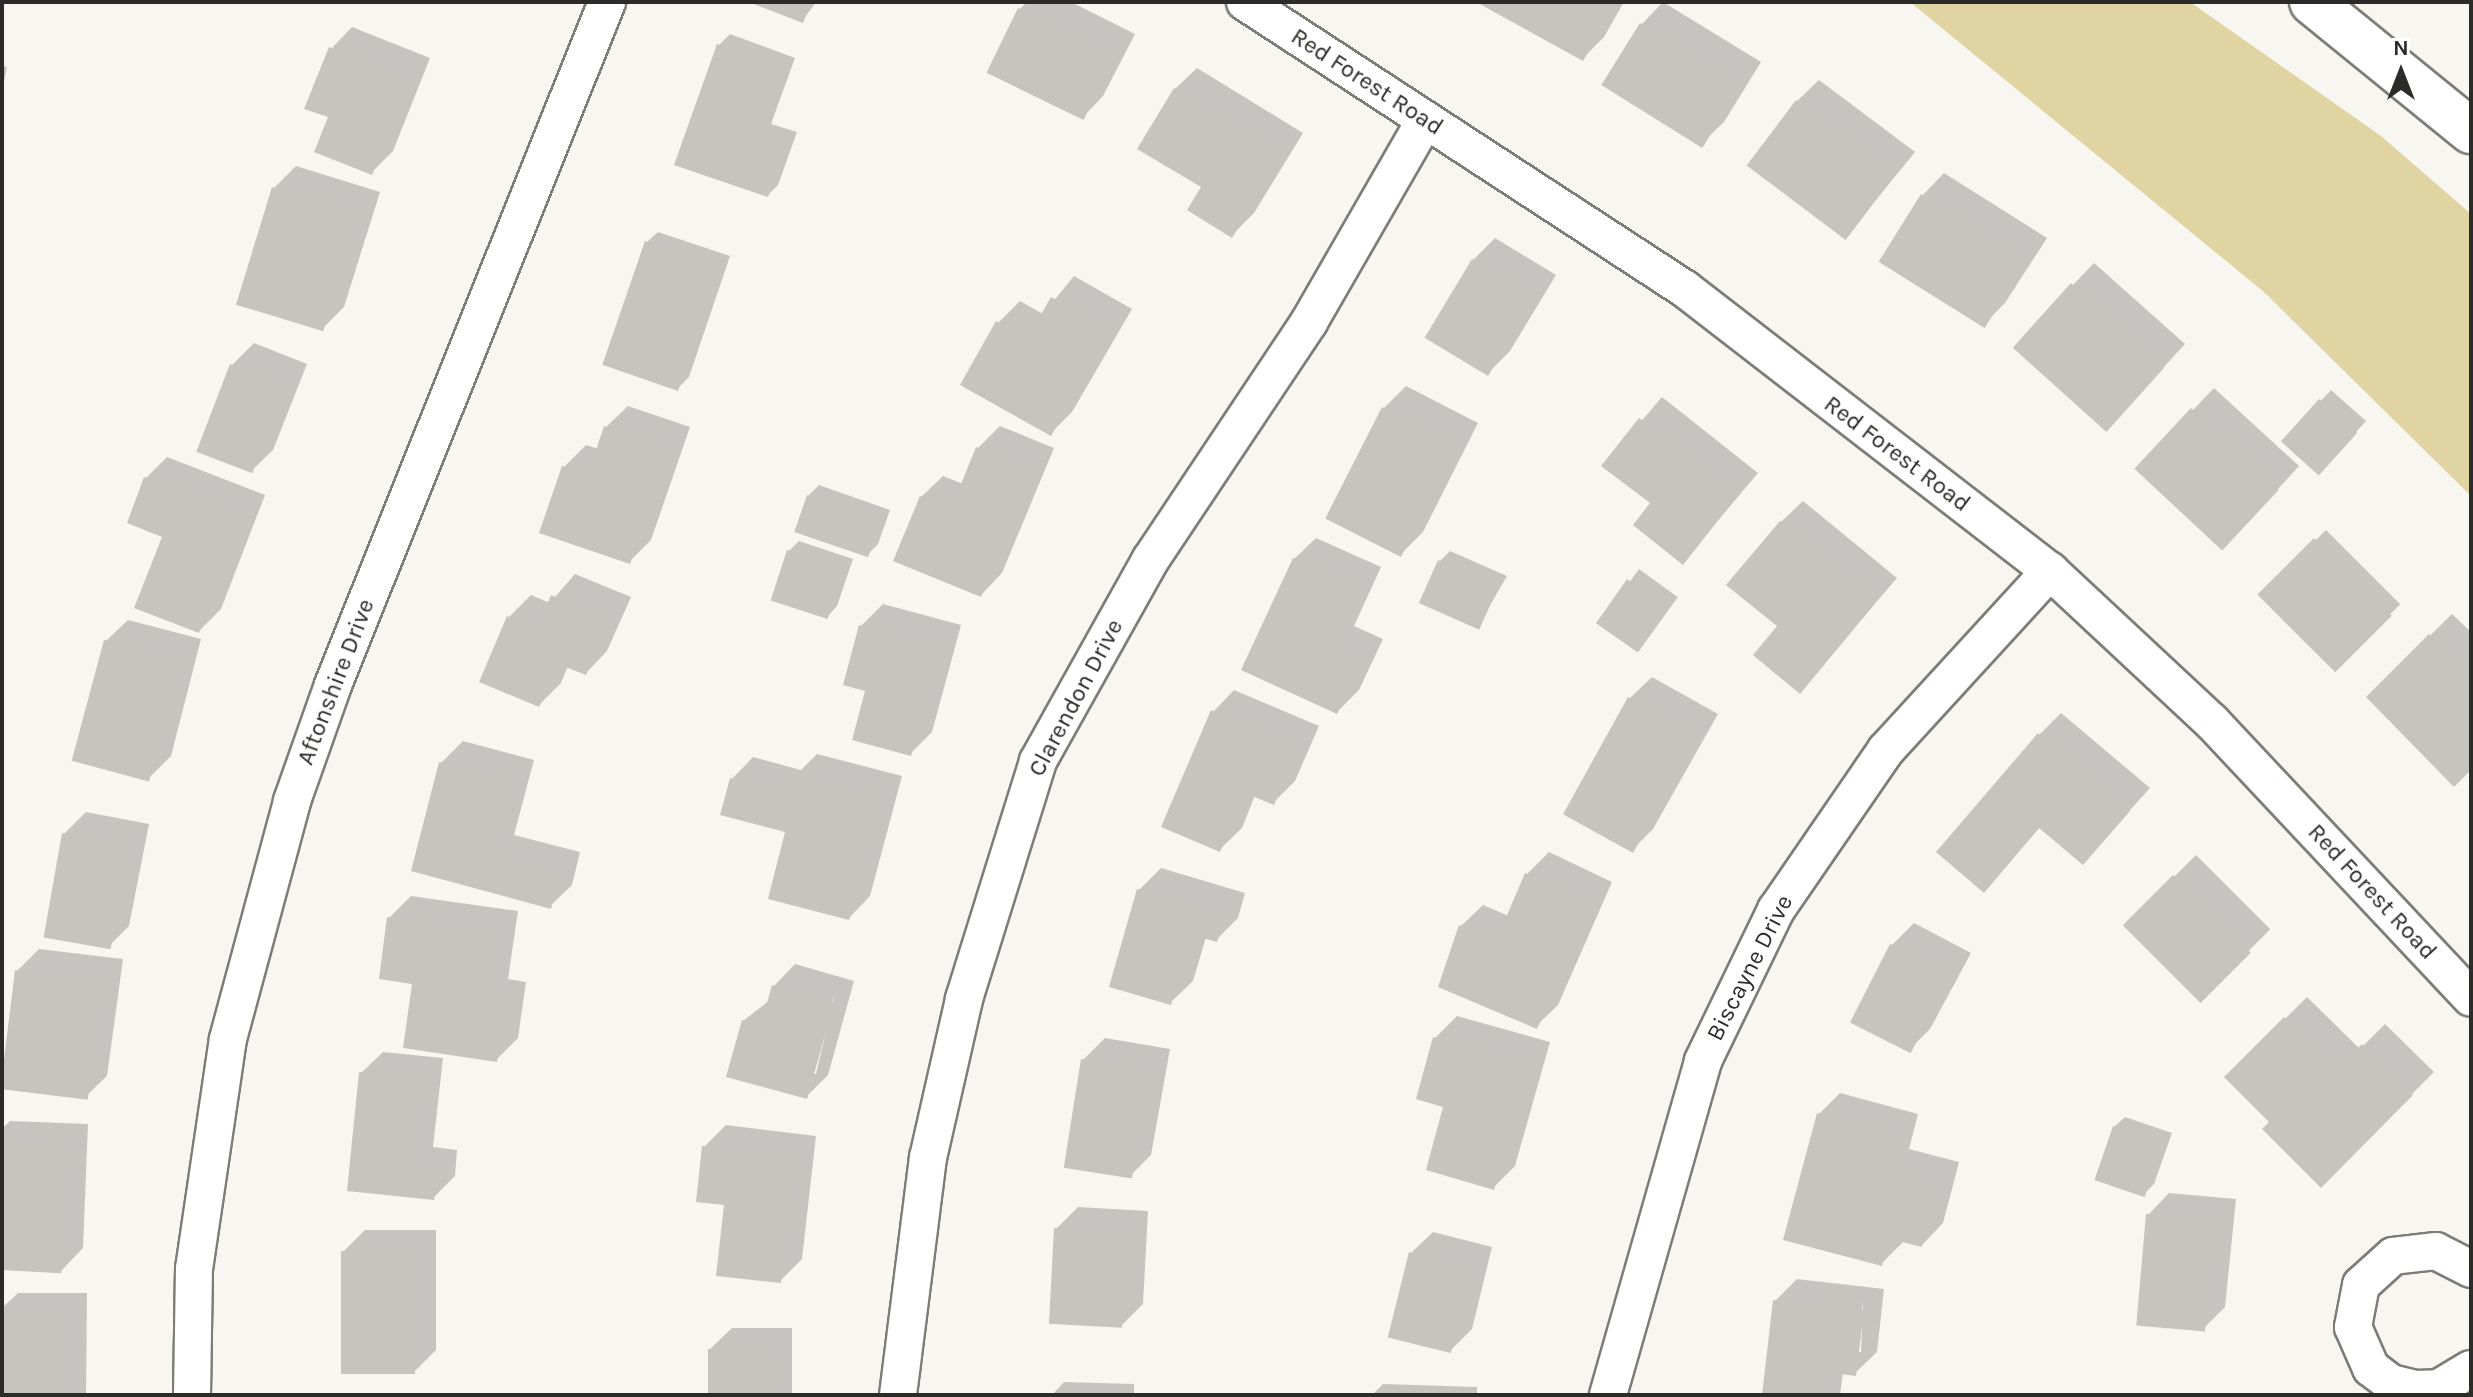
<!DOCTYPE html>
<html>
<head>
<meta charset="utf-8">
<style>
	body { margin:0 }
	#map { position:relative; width:2473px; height:1397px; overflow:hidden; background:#f7f6f0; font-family:Karla,sans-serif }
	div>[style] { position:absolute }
	.green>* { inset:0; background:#dfd4a2 }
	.shadow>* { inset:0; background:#0003; transform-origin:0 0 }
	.building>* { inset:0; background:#c5c4bf; transform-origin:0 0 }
	.roads { filter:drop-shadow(2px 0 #7e7c77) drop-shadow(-2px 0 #7e7c77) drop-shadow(0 2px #7e7c77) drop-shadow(0 -2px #7e7c77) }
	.minor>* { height:36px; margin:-18px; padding:0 18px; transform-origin:18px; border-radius:18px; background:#fff }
	.motorway>* { height:44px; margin:-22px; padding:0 22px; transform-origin:22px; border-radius:22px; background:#fff }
	span { translate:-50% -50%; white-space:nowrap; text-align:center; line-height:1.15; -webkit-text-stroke:6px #fff; paint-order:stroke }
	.street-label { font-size:24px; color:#2b2b29 }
	.frame { position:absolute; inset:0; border:4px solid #2b2b29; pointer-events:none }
	.north { position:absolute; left:2361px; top:32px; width:80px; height:80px; -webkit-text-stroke:6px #fff; paint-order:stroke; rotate:0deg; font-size:22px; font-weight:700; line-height:32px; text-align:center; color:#2b2b29 }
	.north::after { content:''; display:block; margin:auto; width:28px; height:36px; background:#2b2b29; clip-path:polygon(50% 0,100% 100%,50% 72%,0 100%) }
</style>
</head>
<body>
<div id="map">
	<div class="green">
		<i style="clip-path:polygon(1910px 2px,2190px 2px,2381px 136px,2471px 214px,2471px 496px,2264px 292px)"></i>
	</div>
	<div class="shadow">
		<i style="clip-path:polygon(753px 2px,816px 2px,803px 20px)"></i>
		<i style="clip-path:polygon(1027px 2px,1071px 2px,1135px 34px,1103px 96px,1082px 118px,1020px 9px)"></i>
		<i style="clip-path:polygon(1480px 2px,1624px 2px,1604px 37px,1582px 59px)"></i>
		<i style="clip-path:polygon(1663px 2px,1761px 62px,1724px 122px,1702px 143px,1604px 84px,1642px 24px)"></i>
		<i style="clip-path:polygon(352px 27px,430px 58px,393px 151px,371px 173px,330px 116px,331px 49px)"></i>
		<i style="clip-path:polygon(730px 34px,795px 58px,771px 124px,797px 132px,778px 185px,768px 195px,719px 45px)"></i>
		<i style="clip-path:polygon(2px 66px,7px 67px,2px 92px)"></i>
		<i style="clip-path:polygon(1197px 68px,1303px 133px,1254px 213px,1232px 235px,1204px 187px,1175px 89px)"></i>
		<i style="clip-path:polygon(1819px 80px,1915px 152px,1845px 238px,1797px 101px)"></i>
		<i style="clip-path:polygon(296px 166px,380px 192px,344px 307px,322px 329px,274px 188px)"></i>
		<i style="clip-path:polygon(1944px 173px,2047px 238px,2005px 303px,1983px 325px,1923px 195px)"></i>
		<i style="clip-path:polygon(658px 232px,730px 256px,689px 377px,678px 388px,647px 242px)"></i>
		<i style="clip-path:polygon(1495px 238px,1556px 275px,1510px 351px,1488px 373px,1473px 260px)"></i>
		<i style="clip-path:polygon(2094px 263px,2185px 344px,2107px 429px,2073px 285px)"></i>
		<i style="clip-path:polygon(1074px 276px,1132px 309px,1072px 412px,1050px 434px,998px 323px,1020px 301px,1043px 314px)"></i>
		<i style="clip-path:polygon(254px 343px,307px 364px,273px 450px,251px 471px,232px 365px)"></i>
		<i style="clip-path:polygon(1406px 386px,1478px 423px,1423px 532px,1401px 554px,1328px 518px,1384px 408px)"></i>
		<i style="clip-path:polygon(2214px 388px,2299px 466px,2244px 526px,2137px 469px)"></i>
		<i style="clip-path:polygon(2331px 390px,2366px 421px,2329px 462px,2284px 441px)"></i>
		<i style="clip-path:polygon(1662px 397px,1758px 473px,1683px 562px,1653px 503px,1604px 465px)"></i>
		<i style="clip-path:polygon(628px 406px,690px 427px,651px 540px,629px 562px,564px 467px,586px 445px,599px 449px,606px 427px)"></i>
		<i style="clip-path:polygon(1000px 426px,1054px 448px,1002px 573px,981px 595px,921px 497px,943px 476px,963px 484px,978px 448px)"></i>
		<i style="clip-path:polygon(167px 457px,265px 495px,221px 609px,199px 631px,146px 478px)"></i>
		<i style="clip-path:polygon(819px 485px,890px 510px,878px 544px,868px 554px,808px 496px)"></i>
		<i style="clip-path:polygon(1803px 501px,1897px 578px,1800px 691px,1780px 626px,1781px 522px)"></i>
		<i style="left:2326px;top:530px;width:105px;height:92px;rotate:45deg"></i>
		<i style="clip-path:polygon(1316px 538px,1381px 567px,1354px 626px,1383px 639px,1359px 690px,1337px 712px,1294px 559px)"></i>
		<i style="clip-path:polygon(799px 541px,853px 559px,837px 606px,827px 617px,789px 551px)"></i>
		<i style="clip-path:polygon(1450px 551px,1507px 576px,1478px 626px,1440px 561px)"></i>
		<i style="left:1639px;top:569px;width:48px;height:66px;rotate:36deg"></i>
		<i style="clip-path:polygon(575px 574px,631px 597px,607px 651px,586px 673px,568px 666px,561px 683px,539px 705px,482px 681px,509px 617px,531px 595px,550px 603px)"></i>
		<i style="clip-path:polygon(883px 604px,961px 625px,932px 732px,911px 753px,868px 690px,861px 626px)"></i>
		<i style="clip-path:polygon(2452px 614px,2471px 632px,2471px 768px,2368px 697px)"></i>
		<i style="clip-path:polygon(128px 620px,201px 639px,171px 756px,149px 778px,106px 641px)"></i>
		<i style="clip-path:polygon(1652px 677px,1718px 714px,1653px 829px,1631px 851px,1630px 698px)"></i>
		<i style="clip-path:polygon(1234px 690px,1319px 726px,1295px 781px,1273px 803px,1255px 795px,1242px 828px,1220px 849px,1213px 712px)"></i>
		<i style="clip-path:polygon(2061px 713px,2150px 788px,2083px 862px,2041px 826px,1984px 890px,2040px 734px)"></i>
		<i style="clip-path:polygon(463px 741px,534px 760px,514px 835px,580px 852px,572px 885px,550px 906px,413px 870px,441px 763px)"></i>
		<i style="clip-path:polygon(817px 754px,902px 776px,870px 896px,849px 918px,787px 831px,732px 779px,753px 757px,801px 770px)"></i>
		<i style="clip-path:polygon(86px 812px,149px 824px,129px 926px,107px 948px,64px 834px)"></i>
		<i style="clip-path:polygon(1549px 852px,1612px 882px,1558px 1005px,1536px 1026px,1461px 926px,1483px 905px,1509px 916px,1527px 874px)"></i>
		<i style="left:2196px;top:855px;width:105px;height:99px;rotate:45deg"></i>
		<i style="clip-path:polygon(1161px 868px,1245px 893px,1238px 918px,1216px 940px,1206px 937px,1193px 981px,1171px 1002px,1139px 890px)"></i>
		<i style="clip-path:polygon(411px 896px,518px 911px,508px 979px,526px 982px,518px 1038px,497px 1059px,389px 918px)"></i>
		<i style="clip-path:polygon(1914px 923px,1971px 953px,1930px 1029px,1909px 1050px,1852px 1021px,1892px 945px)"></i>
		<i style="clip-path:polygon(39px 949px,123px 959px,107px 1076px,85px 1097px,2px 1087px,17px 971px)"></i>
		<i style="clip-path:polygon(evenodd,795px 964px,854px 981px,828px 1075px,806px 1097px,743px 1021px,770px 1000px,774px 986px,795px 964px,835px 992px,816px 1074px,812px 1074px,835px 992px)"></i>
		<i style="clip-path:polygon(2307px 997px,2360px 1049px,2385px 1024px,2434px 1072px,2321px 1185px,2272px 1122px,2227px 1077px)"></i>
		<i style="clip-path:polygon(1457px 1016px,1550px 1042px,1515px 1166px,1493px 1188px,1446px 1105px,1435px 1038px)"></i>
		<i style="clip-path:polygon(1105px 1038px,1170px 1049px,1151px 1155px,1129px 1177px,1083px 1060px)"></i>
		<i style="clip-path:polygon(383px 1052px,443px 1058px,433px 1147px,457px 1150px,455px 1176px,433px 1198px,349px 1189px,361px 1073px)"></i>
		<i style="clip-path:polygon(1840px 1093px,1918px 1114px,1909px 1149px,1959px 1162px,1943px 1223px,1922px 1245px,1903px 1242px,1881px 1264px,1819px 1114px)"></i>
		<i style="clip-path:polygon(2125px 1117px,2172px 1133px,2154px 1184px,2144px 1194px,2114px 1127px)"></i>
		<i style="clip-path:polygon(10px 1121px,88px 1124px,83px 1248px,62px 1270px,2px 1268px,2px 1129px)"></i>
		<i style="clip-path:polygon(726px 1125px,816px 1136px,802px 1259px,780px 1281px,726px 1203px,704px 1147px)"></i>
		<i style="clip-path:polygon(2169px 1193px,2236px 1199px,2225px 1307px,2203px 1329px,2148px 1215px)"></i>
		<i style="clip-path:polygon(1078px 1207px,1148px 1211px,1143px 1304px,1121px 1326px,1056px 1229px)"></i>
		<i style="clip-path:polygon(365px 1230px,436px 1230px,436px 1350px,414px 1372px,343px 1252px)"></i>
		<i style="clip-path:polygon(1433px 1232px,1492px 1247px,1472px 1329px,1450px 1351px,1411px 1253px)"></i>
		<i style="clip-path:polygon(evenodd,1797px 1279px,1884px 1289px,1877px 1352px,1855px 1373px,1843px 1372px,1840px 1395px,1764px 1395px,1775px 1301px,1797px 1279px,1863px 1300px,1861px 1352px,1857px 1352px,1863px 1300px)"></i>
		<i style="clip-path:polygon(18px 1293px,87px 1293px,86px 1395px,2px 1395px,2px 1308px)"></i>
		<i style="clip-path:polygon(732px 1328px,792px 1328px,792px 1395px,710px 1395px,710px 1349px)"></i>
		<i style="clip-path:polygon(1064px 1382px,1134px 1384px,1134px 1395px,1052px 1395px)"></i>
		<i style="clip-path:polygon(1383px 1384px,1477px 1387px,1477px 1395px,1372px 1395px)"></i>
	</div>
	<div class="building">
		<i style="clip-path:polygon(748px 2px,811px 2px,803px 23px)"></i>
		<i style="clip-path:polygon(1476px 2px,1616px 2px,1583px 61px)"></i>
		<i style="left:1018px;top:8px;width:108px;height:72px;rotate:26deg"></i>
		<i style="left:1640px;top:23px;width:119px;height:73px;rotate:32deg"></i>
		<i style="clip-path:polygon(717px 44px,786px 69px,762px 134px,788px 143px,768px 197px,674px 165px)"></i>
		<i style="clip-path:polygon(329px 47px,410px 79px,372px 175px,314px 152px,328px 117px,304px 109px)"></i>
		<i style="clip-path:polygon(1174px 88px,1283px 155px,1232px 238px,1187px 210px,1201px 187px,1137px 149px)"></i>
		<i style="left:1796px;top:100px;width:124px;height:82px;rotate:37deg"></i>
		<i style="left:272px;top:187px;width:91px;height:123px;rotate:17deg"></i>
		<i style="left:1921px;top:194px;width:125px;height:80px;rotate:32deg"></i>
		<i style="left:645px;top:241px;width:80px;height:131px;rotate:19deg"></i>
		<i style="left:1472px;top:259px;width:74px;height:92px;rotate:31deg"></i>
		<i style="left:2071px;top:283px;width:126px;height:87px;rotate:42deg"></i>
		<i style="clip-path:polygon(1051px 297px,1112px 331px,1051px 436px,960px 385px,996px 321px,1027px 339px)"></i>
		<i style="left:230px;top:364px;width:60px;height:94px;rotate:21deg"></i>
		<i style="left:2319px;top:399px;width:51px;height:57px;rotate:42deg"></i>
		<i style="left:1382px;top:407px;width:85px;height:125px;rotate:27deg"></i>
		<i style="left:2191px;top:408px;width:120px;height:83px;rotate:43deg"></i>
		<i style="clip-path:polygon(1639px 418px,1738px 495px,1683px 565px,1633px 525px,1650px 503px,1601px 466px)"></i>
		<i style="clip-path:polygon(604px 426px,670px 449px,630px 564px,539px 533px,562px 466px,588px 474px)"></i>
		<i style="clip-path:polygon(976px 447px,1034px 470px,981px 597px,893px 561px,920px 496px,951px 509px)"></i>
		<i style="clip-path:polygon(144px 477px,245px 517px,199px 633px,134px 608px,162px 537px,127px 523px)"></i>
		<i style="left:807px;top:495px;width:78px;height:39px;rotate:19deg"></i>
		<i style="clip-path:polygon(1780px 521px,1877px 601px,1800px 694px,1753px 655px,1777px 626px,1726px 585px)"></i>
		<i style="left:2314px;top:538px;width:110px;height:80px;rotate:45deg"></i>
		<i style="left:787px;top:550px;width:60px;height:53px;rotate:18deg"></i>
		<i style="clip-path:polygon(1293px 558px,1361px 589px,1333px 648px,1362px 661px,1337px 714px,1241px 670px)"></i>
		<i style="left:1438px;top:560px;width:66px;height:47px;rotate:24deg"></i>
		<i style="left:1627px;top:579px;width:51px;height:54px;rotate:35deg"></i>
		<i style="clip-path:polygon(551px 595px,610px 619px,586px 675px,558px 664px,539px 707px,479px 682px,507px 616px,537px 628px)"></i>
		<i style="clip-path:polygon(859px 625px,941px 647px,911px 756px,852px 740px,865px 691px,843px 685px)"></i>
		<i style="clip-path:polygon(2429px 634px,2471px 676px,2471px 770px,2454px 787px,2366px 697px)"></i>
		<i style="left:104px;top:640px;width:80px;height:125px;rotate:15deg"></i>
		<i style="left:1628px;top:697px;width:80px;height:134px;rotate:29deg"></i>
		<i style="clip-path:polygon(1211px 710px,1298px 748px,1274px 805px,1245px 793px,1220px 852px,1161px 827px)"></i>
		<i style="clip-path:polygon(2038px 733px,2130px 811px,2083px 865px,2039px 828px,1984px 893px,1936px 852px)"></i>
		<i style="clip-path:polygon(439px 762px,513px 782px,494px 856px,560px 874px,551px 909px,411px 871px)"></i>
		<i style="clip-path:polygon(794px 775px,881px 797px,849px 920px,768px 899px,785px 832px,720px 815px,730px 778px,789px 793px)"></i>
		<i style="left:62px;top:833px;width:68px;height:106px;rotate:10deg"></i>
		<i style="clip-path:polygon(1525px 873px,1592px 903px,1537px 1029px,1438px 987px,1459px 925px,1496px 941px)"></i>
		<i style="left:2173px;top:875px;width:110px;height:71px;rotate:45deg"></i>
		<i style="clip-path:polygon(1137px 889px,1225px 914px,1217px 942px,1192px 935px,1171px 1005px,1109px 987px)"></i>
		<i style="clip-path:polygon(387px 917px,497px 933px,487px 1000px,506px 1003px,497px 1062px,403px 1048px,412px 984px,379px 979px)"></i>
		<i style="left:1890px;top:944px;width:68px;height:88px;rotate:27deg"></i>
		<i style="left:15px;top:970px;width:88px;height:120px;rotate:7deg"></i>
		<i style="clip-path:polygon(772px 985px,834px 1003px,807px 1099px,726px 1077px,742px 1020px,761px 1025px)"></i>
		<i style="clip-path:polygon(2284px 1017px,2337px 1070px,2362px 1044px,2413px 1095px,2321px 1188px,2262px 1129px,2269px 1122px,2224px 1077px)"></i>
		<i style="clip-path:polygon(1433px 1037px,1530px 1064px,1494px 1190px,1426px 1170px,1443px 1107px,1416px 1099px)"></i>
		<i style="left:1081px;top:1059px;width:69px;height:110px;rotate:9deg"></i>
		<i style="clip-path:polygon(359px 1072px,422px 1079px,412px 1168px,437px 1171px,434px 1200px,347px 1191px)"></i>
		<i style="clip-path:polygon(1817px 1113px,1898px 1135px,1888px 1171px,1939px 1184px,1922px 1247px,1890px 1239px,1882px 1266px,1783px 1240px)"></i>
		<i style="left:2113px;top:1126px;width:53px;height:57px;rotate:19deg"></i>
		<i style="left:2px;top:1142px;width:66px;height:128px;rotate:3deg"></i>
		<i style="clip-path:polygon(702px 1146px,795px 1157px,781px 1283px,716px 1276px,724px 1205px,696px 1202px)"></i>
		<i style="left:2146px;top:1214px;width:69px;height:112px;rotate:5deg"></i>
		<i style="left:1054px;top:1228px;width:73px;height:96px;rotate:3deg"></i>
		<i style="left:341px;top:1251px;width:74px;height:123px"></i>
		<i style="left:1409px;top:1252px;width:65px;height:88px;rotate:14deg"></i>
		<i style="clip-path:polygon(1773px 1300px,1864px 1310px,1856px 1376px,1825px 1372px,1822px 1395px,1762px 1395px)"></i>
		<i style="left:2px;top:1314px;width:64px;height:81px"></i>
		<i style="left:708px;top:1349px;width:63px;height:46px"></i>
	</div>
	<div class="roads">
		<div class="minor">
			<i style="left:1245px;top:2px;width:525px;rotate:33.12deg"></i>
			<i style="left:1685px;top:289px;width:461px;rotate:37.7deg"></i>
			<i style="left:2050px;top:571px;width:221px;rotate:43deg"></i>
			<i style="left:2212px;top:722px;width:378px;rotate:46.8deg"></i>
			<i style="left:2471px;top:1269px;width:39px;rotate:-153deg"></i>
			<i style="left:2436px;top:1251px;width:43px;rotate:173.4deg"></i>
			<i style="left:2393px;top:1256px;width:43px;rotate:137.8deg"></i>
			<i style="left:2361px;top:1285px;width:43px;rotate:100.8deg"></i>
			<i style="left:2353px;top:1327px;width:45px;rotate:66.3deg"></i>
			<i style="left:2371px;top:1368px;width:25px;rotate:37deg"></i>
			<i style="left:2391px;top:1383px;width:25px;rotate:14deg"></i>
			<i style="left:2415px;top:1389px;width:24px;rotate:-2deg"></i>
			<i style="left:2439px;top:1388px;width:37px;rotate:-31deg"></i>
			<i style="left:192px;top:1395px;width:126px;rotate:-89.1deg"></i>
			<i style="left:194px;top:1269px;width:232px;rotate:-81.6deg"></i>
			<i style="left:228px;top:1039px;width:246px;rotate:-74.9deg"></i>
			<i style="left:292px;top:801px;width:123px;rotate:-70.5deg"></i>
			<i style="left:333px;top:685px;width:736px;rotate:-68.14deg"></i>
			<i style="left:898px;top:1395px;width:239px;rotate:-82.8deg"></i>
			<i style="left:928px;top:1158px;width:163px;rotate:-77.2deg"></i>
			<i style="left:964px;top:999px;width:249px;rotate:-72.7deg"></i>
			<i style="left:1038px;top:761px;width:231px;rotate:-60.8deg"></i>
			<i style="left:1151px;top:559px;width:285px;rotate:-56.3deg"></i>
			<i style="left:1309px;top:322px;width:233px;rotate:-60.1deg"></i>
			<i style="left:1608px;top:1395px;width:347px;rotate:-74.1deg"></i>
			<i style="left:1703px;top:1061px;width:168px;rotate:-64.2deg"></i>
			<i style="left:1776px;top:910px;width:194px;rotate:-55.5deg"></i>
			<i style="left:1886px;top:750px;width:243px;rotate:-47.5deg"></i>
		</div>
		<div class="motorway">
			<i style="left:2312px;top:2px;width:205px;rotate:39.1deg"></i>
		</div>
	</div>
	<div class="street-label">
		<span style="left:1367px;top:82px;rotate:33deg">Red Forest Road</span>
		<span style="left:1897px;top:454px;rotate:37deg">Red Forest Road</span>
		<span style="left:336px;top:682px;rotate:-69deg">Aftonshire Drive</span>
		<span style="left:1076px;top:698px;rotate:-62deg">Clarendon Drive</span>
		<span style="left:2372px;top:892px;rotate:47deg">Red Forest Road</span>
		<span style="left:1750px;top:968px;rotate:-63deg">Biscayne Drive</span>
	</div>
	<div class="frame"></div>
	<div class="north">N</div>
</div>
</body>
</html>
